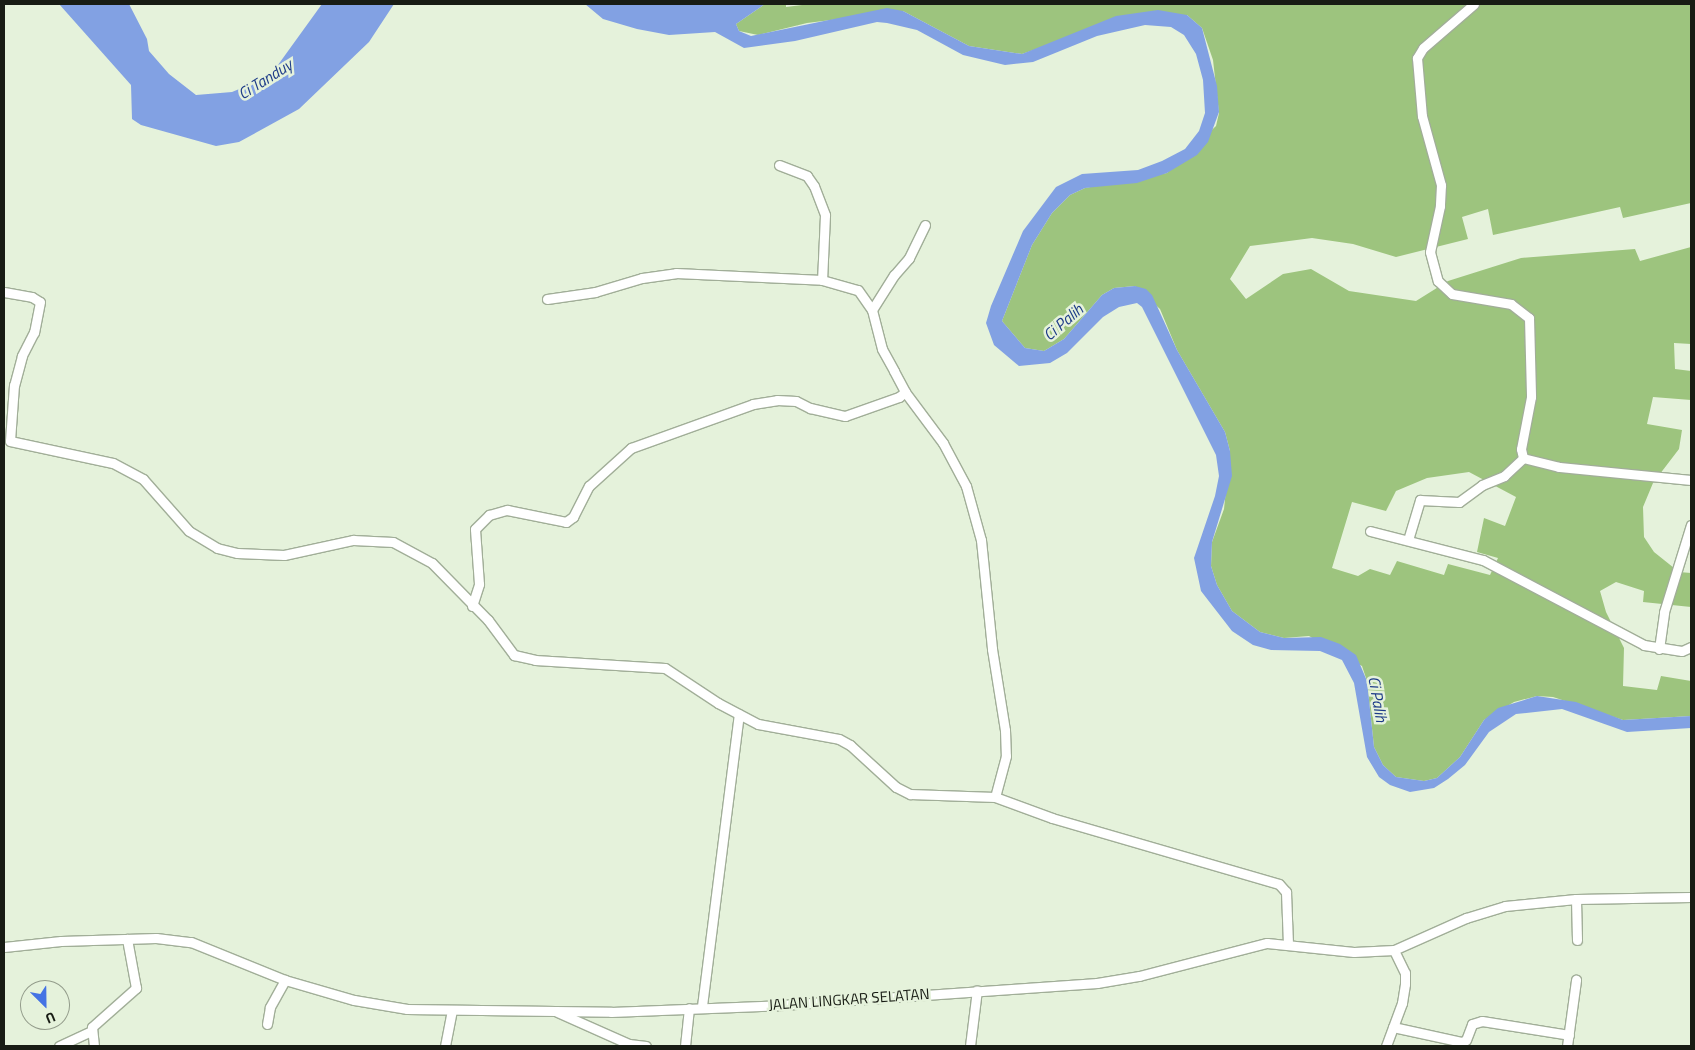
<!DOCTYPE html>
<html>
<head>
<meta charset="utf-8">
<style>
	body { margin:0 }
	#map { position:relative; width:1695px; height:1050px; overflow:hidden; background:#e5f2db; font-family:"Titillium Web",sans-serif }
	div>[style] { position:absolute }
	.forest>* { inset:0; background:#9dc47e }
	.water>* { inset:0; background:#82a1e3 }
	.roads { filter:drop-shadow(1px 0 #a1ae98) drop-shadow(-1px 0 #a1ae98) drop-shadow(0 1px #a1ae98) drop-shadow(0 -1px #a1ae98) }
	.minor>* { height:9px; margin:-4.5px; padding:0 4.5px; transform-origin:4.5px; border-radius:4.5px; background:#fff }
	span { translate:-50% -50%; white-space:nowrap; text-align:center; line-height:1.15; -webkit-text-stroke:5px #e5f2db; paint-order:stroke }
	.street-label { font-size:15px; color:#181c14 }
	.water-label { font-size:16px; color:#1d3b88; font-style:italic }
	.frame { position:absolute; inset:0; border:5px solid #181c14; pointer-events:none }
	.north { position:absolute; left:20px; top:980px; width:50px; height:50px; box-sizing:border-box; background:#e5f2db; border:1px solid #939c8b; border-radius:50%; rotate:157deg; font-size:14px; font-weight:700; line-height:20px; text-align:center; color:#181c14 }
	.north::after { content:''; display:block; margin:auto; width:18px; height:22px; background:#4473e4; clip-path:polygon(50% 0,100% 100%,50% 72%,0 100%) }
</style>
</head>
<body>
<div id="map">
	<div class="forest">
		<i style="clip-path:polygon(evenodd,765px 4px,786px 4px,786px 7px,810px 4px,1691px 4px,1691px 203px,1623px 218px,1620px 207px,1493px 235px,1488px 209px,1462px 217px,1468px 239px,1396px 257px,1353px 244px,1312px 238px,1250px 246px,1230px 279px,1246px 299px,1283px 274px,1311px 269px,1349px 291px,1416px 301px,1448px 281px,1521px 258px,1635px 249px,1640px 261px,1691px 247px,1691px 344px,1674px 343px,1675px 369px,1691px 371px,1691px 400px,1653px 397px,1647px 424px,1682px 430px,1679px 449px,1653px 483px,1643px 507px,1644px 537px,1654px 552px,1679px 572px,1691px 573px,1691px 607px,1643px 602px,1644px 591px,1616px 582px,1600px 591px,1606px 612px,1624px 648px,1623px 686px,1657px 690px,1661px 676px,1691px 681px,1691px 716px,1623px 720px,1553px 697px,1537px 696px,1514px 702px,1484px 720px,1460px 757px,1437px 778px,1424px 781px,1396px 777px,1383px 765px,1374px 747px,1367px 681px,1362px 666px,1309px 636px,1284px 638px,1260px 632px,1232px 611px,1217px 585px,1211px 566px,1212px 542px,1224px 509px,1230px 451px,1225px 432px,1177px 350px,1160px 309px,1135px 286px,1114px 288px,1102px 295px,1064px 339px,1044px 351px,1025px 348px,1002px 321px,1032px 245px,1052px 213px,1070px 195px,1085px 188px,1167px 173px,1216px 126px,1219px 113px,1213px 60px,1202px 28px,1187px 15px,1059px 41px,1022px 54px,969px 46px,903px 11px,807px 23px,758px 35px,739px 31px,736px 24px,765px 4px,1469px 472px,1516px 497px,1505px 526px,1484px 518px,1477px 552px,1498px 558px,1490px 575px,1448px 564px,1444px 575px,1397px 561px,1390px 575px,1370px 569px,1358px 576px,1332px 568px,1352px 502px,1386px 511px,1396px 491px,1427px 478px,1469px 472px)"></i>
	</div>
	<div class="water">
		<i style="clip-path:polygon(59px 4px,129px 4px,147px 39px,149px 51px,169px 74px,196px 95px,232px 92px,270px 76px,322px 4px,394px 4px,369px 42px,299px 109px,239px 142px,216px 146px,141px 125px,132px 119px,131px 85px)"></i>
		<i style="clip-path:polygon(585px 4px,765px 4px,736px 24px,739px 31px,751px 36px,887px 8px,903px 11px,969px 46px,1022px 54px,1116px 16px,1158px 10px,1187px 15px,1202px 28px,1217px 86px,1219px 112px,1208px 142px,1197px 155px,1167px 173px,1137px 183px,1085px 188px,1070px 195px,1052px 213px,1032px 245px,1002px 321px,1025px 348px,1044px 351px,1064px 339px,1102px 295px,1114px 288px,1135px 286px,1146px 289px,1152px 295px,1177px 350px,1225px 432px,1230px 451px,1232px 476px,1212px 542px,1211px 566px,1217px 585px,1232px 611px,1260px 632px,1284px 638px,1321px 637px,1340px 644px,1356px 655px,1367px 681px,1374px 747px,1383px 765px,1396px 777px,1424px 781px,1437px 778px,1460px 757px,1484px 720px,1498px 708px,1537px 696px,1576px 702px,1623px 720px,1691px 716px,1691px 728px,1627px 732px,1562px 709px,1516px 714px,1489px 732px,1465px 765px,1448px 779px,1434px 788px,1410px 792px,1390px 785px,1379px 777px,1367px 757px,1354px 683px,1342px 660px,1320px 651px,1271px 650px,1253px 645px,1232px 631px,1201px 591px,1194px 558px,1215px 496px,1219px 476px,1216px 455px,1142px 307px,1137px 303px,1119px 307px,1103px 317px,1067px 353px,1050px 363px,1019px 366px,994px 345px,986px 323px,991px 306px,1023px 231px,1056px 187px,1082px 174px,1138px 170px,1162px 161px,1185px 149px,1199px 131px,1205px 113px,1203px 80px,1196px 54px,1184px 35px,1171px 27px,1145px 25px,1097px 36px,1033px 62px,1005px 65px,963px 55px,917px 30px,887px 23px,877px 22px,795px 41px,744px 48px,715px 32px,669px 35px,637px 29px,603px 19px)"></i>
	</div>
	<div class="roads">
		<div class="minor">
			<i style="left:1474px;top:4px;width:67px;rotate:139.2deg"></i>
			<i style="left:1423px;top:48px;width:12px;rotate:121deg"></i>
			<i style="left:1417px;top:58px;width:58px;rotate:85.1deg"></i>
			<i style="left:1422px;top:116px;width:72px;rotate:74.6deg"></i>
			<i style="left:1441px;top:185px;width:21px;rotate:93deg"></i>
			<i style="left:1440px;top:206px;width:47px;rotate:102.3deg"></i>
			<i style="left:1430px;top:252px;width:30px;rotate:75deg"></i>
			<i style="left:1438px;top:281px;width:19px;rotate:43deg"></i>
			<i style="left:1452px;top:294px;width:60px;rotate:9.6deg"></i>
			<i style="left:1511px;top:304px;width:23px;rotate:38deg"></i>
			<i style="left:1529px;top:318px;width:79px;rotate:88.5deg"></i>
			<i style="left:1531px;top:397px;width:53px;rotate:100.9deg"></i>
			<i style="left:1521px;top:449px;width:9px;rotate:77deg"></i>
			<i style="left:1523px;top:458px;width:37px;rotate:14deg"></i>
			<i style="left:1559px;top:467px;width:133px;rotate:5.6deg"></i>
			<i style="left:779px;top:165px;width:30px;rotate:21deg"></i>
			<i style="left:807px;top:176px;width:12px;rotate:55deg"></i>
			<i style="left:814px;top:186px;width:31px;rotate:69deg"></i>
			<i style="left:825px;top:215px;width:65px;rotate:92.6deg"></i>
			<i style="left:822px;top:280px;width:37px;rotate:16deg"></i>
			<i style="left:858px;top:290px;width:24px;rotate:55deg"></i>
			<i style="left:925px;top:225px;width:37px;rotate:116deg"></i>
			<i style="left:909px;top:258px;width:23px;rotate:131deg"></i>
			<i style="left:894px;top:275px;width:41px;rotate:122.2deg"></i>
			<i style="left:872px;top:310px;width:40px;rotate:75.6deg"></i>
			<i style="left:882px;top:349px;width:25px;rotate:61deg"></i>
			<i style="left:894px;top:371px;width:24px;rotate:62deg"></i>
			<i style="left:905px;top:392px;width:64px;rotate:53.3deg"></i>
			<i style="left:943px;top:443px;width:49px;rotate:61.9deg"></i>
			<i style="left:966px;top:486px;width:56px;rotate:74.5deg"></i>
			<i style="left:981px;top:540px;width:110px;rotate:84.2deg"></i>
			<i style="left:992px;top:649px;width:82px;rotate:80.9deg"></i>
			<i style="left:1005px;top:730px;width:26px;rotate:88deg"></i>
			<i style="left:1006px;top:756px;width:42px;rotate:105deg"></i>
			<i style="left:995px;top:797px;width:61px;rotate:20.2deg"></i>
			<i style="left:1052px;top:818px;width:236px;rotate:16.2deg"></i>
			<i style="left:1279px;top:884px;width:11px;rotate:49deg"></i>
			<i style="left:1286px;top:892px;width:51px;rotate:87.8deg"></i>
			<i style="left:4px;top:292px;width:28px;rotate:10deg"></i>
			<i style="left:32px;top:297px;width:9px;rotate:32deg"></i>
			<i style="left:40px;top:302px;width:31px;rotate:101deg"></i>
			<i style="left:34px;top:332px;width:27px;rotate:117deg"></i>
			<i style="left:22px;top:356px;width:30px;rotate:105deg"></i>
			<i style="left:14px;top:385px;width:56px;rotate:94.1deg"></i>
			<i style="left:10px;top:441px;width:105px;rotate:12.1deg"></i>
			<i style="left:113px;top:463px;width:34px;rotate:28deg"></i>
			<i style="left:143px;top:479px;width:69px;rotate:48.5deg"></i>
			<i style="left:189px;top:531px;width:33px;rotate:31deg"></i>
			<i style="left:217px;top:548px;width:21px;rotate:14deg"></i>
			<i style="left:237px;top:553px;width:47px;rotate:2.4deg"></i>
			<i style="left:284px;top:555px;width:71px;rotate:-12.3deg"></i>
			<i style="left:353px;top:540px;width:40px;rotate:2.9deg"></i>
			<i style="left:393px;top:542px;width:44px;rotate:28.3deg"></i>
			<i style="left:432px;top:563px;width:80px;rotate:45.5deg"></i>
			<i style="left:488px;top:620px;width:44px;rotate:53.4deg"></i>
			<i style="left:514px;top:655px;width:22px;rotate:13deg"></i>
			<i style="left:535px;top:660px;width:130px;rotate:3.5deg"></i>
			<i style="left:665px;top:668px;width:64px;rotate:33.4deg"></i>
			<i style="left:718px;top:703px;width:45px;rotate:27.7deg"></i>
			<i style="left:758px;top:724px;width:82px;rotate:10.5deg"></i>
			<i style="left:839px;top:739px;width:13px;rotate:29deg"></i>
			<i style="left:850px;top:745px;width:62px;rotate:42.4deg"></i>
			<i style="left:896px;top:787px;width:16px;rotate:27deg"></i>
			<i style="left:910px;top:794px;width:85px;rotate:2deg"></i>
			<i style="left:547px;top:299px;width:49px;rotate:-8.3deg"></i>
			<i style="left:595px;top:292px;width:49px;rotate:-16.6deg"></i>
			<i style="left:642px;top:278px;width:34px;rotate:-8deg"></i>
			<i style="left:676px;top:273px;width:146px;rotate:2.7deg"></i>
			<i style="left:1370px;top:531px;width:117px;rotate:14.4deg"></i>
			<i style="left:1483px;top:560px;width:182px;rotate:27.8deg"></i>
			<i style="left:1644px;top:645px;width:38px;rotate:9deg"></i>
			<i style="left:1682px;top:651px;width:10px;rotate:-24deg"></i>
			<i style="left:1408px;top:540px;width:42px;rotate:-73.3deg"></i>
			<i style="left:1420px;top:500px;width:39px;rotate:3deg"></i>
			<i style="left:1459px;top:502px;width:29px;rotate:-36deg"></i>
			<i style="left:1482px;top:485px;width:24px;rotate:-22deg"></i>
			<i style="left:1504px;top:476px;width:26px;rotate:-43deg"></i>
			<i style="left:472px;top:606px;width:23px;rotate:-72deg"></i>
			<i style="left:479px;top:584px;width:55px;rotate:-94.2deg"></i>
			<i style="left:475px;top:529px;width:20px;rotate:-45deg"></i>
			<i style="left:489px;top:515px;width:19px;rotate:-16deg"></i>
			<i style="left:507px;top:510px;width:60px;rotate:11.5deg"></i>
			<i style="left:566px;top:522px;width:9px;rotate:-36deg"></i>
			<i style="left:573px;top:517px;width:35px;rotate:-63deg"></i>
			<i style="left:589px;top:486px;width:57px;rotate:-42.1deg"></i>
			<i style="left:631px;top:448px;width:130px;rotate:-19.8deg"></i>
			<i style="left:753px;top:404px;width:24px;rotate:-9deg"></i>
			<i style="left:777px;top:400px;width:19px;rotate:3deg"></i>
			<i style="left:796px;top:401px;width:16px;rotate:27deg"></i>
			<i style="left:810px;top:408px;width:36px;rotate:13deg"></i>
			<i style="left:845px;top:416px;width:57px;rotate:-19.4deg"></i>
			<i style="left:899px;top:397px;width:8px;rotate:-40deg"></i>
			<i style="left:1659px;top:649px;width:37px;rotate:-82deg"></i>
			<i style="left:1664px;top:612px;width:91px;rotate:-72.8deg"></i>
			<i style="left:1576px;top:899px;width:41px;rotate:88.6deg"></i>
			<i style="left:4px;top:947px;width:57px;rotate:-6deg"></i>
			<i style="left:61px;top:941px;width:95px;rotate:-1.8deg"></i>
			<i style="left:156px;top:938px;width:35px;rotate:7deg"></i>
			<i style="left:191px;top:942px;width:101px;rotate:22deg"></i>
			<i style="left:285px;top:980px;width:72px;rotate:16.2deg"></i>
			<i style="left:354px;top:1000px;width:54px;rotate:9.6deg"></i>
			<i style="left:407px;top:1009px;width:204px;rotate:0.8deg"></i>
			<i style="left:611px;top:1012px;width:171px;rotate:-2.3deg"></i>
			<i style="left:782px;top:1005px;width:316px;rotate:-4deg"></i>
			<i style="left:1097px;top:983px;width:43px;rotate:-9.5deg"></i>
			<i style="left:1139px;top:976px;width:132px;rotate:-14.5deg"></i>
			<i style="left:1267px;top:943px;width:87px;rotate:5.9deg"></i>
			<i style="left:1354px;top:952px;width:40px;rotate:-2.9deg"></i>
			<i style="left:1394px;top:950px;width:79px;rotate:-24deg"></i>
			<i style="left:1466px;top:918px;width:41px;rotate:-17.1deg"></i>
			<i style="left:1505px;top:906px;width:71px;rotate:-5.6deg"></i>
			<i style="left:1576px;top:899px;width:115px;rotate:-1deg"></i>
			<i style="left:702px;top:1006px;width:294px;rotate:-82.8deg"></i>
			<i style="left:557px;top:1012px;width:79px;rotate:24deg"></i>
			<i style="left:629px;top:1044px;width:17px;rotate:7deg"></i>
			<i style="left:267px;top:1024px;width:17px;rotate:-80deg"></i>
			<i style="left:270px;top:1007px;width:31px;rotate:-61deg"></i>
			<i style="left:1393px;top:1027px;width:71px;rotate:12.3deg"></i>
			<i style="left:1462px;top:1042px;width:4px;rotate:-27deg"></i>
			<i style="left:1466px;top:1040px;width:17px;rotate:-69deg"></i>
			<i style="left:1472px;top:1024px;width:10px;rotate:-17deg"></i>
			<i style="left:1482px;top:1021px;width:88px;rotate:9.1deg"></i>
			<i style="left:59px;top:1046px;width:35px;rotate:-25deg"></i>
			<i style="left:94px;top:1046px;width:19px;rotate:-96deg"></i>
			<i style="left:92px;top:1027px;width:59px;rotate:-41.6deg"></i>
			<i style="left:136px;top:988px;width:50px;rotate:-100.4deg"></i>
			<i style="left:445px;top:1046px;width:36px;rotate:-79deg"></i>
			<i style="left:685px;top:1046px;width:38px;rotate:-84deg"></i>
			<i style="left:970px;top:1046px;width:56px;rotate:-82.9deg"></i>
			<i style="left:1386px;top:1046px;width:46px;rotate:-69.6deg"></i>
			<i style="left:1402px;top:1003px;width:19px;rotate:-81deg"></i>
			<i style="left:1405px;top:984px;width:11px;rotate:-90deg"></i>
			<i style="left:1405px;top:973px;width:25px;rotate:-116deg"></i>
			<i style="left:1567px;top:1046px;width:67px;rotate:-82.2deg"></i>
		</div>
	</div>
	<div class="street-label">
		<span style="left:849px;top:999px;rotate:-4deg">JALAN LINGKAR SELATAN</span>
	</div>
	<div class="water-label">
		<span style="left:265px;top:79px;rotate:-32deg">Ci Tanduy</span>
		<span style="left:1063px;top:322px;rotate:-41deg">Ci Palih</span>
		<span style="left:1378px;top:699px;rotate:80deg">Ci Palih</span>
	</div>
	<div class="frame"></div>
	<div class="north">U</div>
</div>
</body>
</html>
